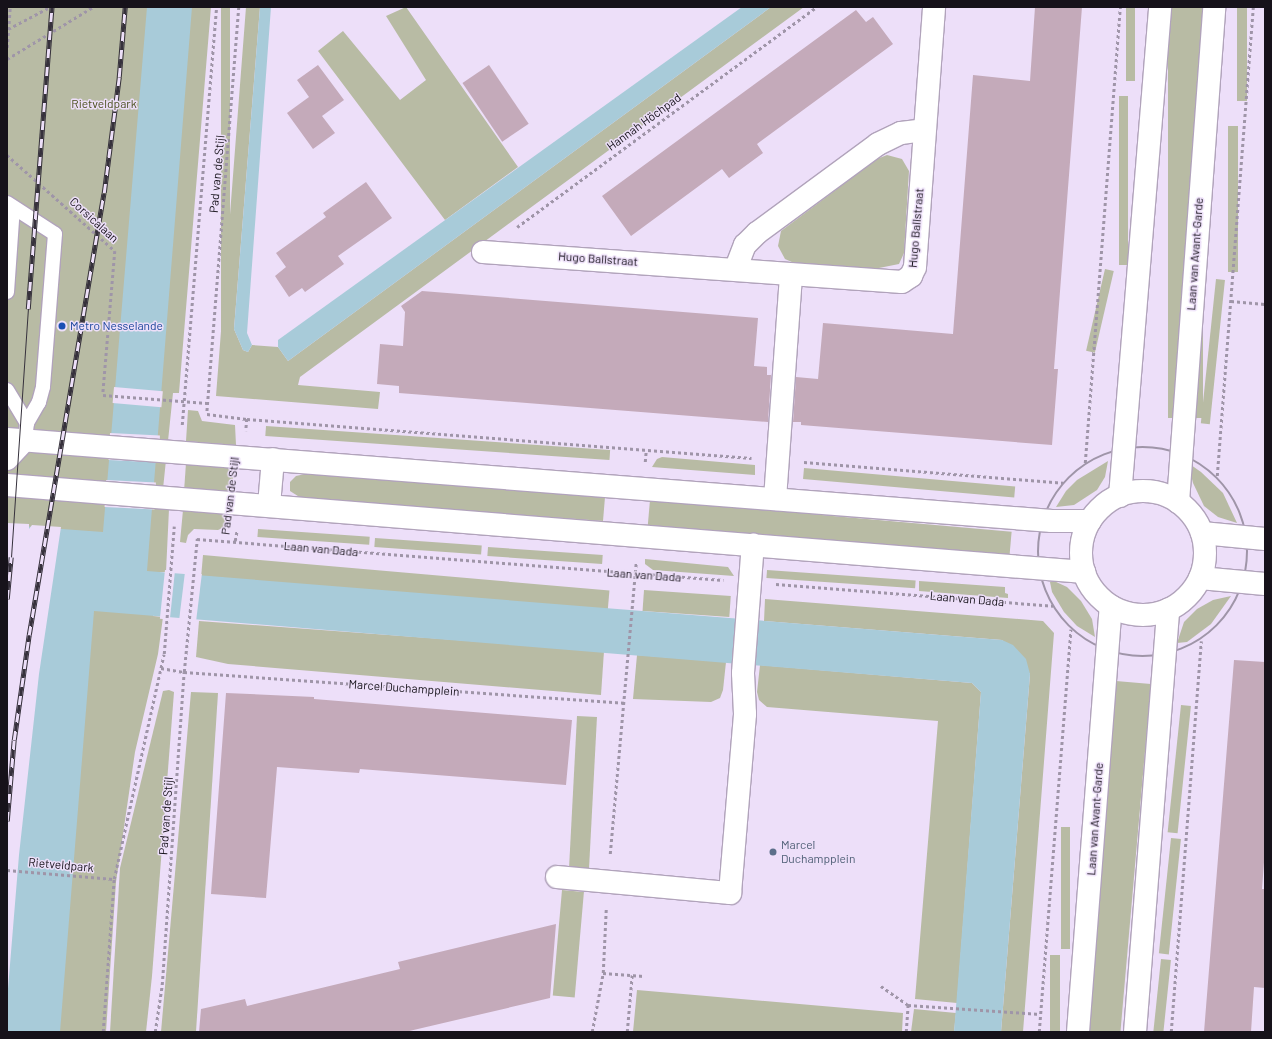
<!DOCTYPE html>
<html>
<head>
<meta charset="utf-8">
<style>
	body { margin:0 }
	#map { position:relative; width:1272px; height:1039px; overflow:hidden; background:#eddff9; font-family:Barlow,sans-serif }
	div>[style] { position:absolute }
	.green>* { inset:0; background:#b8bba4; transform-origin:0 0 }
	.water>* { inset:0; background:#a8cbd9 }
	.pier>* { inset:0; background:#eddff9; transform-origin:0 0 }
	.building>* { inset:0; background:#c4aaba; transform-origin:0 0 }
	.path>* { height:2.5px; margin-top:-1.25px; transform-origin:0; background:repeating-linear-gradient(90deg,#9f95a8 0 3px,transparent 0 6px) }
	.path>.ring { margin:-1.25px; padding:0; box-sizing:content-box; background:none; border:2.5px solid #9f95a8; border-radius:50% }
	.roads { filter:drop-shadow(1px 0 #b1a3bb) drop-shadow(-1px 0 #b1a3bb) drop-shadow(0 1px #b1a3bb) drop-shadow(0 -1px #b1a3bb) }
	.lane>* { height:14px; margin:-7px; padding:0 7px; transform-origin:7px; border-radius:7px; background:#fff }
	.street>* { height:22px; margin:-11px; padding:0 11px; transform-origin:11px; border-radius:11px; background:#fff }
	.secondary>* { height:22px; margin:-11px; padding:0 11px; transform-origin:11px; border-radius:11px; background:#fff }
	.secondary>.ring { margin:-11px; padding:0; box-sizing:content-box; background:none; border:22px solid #fff; border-radius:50% }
	.tram>* { height:1px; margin:-0.5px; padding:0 0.5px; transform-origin:0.5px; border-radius:0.5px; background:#36313c }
	.rail>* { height:4.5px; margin-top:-2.25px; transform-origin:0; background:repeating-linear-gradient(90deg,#eddff9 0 9px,#36313c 0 18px); box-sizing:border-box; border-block:1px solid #36313c }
	.dots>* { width:11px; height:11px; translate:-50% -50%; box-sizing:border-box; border:2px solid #eddff9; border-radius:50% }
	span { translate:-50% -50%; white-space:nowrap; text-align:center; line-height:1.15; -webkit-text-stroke:3px #eddff9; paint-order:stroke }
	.park-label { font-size:12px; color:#4a501d }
	.street-label { font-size:12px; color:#16121a }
	.transit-label { font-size:12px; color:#164399 }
	.left { translate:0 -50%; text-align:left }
	.service-label { font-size:12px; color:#4e5e75 }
	.frame { position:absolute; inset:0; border:8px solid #16121a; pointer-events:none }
</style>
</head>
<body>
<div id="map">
	<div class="green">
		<i style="clip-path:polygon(7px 7px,211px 7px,179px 393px,173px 393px,161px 508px,169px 509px,166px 572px,156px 572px,153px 616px,163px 617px,158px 654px,135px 752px,116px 882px,106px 1032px,7px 1032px)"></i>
		<i style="left:221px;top:7px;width:9px;height:387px"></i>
		<i style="clip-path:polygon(246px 7px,260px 7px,234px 329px,243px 350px,248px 352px,252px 345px,278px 347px,288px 361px,771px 7px,804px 7px,300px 377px,298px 385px,380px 392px,378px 409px,216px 396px)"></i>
		<i style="clip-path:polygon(406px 7px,518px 167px,445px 220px,318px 51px,343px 31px,400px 100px,426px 80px,386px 16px)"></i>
		<i style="left:1126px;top:7px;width:9px;height:74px"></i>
		<i style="left:1168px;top:7px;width:35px;height:411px"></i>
		<i style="left:1237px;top:7px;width:10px;height:94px"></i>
		<i style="left:1119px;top:96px;width:9px;height:169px"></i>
		<i style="left:1228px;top:126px;width:10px;height:146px"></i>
		<i style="clip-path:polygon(887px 155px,902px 159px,909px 171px,904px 253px,899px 264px,874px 269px,794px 263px,785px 259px,778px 246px,781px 231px,877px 159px)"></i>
		<i style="left:1105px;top:269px;width:9px;height:84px;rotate:13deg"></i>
		<i style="left:1216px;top:279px;width:9px;height:145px;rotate:6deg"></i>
		<i style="clip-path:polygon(188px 410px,198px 411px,202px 421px,235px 425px,236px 445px,186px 441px)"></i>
		<i style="left:266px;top:426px;width:345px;height:10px;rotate:4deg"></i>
		<i style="clip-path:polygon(662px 457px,755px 465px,755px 475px,652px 467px,657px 459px)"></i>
		<i style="clip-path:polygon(1108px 461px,1105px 477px,1097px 490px,1074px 505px,1056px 507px,1066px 491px,1077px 480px)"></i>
		<i style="left:186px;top:463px;width:48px;height:26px;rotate:4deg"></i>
		<i style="clip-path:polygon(1191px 465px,1201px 472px,1223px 493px,1237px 523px,1218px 517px,1204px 506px,1193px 483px,1189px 467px)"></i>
		<i style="left:804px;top:468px;width:212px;height:11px;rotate:5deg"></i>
		<i style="clip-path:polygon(305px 474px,605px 497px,603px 521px,301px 498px,290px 491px,290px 482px,296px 476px)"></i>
		<i style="left:650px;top:500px;width:363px;height:25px;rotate:5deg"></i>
		<i style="clip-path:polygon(183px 510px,231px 513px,225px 527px,218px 530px,194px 529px,188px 535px,186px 543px,180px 542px)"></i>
		<i style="left:258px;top:529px;width:112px;height:8px;rotate:4deg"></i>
		<i style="left:375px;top:538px;width:107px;height:9px;rotate:4deg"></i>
		<i style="left:488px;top:547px;width:115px;height:9px;rotate:4deg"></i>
		<i style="left:203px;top:555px;width:408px;height:21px;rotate:5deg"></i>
		<i style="clip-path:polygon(645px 559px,728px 567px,734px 576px,653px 570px,645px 564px)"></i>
		<i style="left:767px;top:570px;width:149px;height:8px;rotate:4deg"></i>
		<i style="clip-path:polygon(919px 581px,1005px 587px,1005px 593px,1008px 594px,1008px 598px,919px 591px)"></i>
		<i style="clip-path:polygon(1054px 581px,1067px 587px,1081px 601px,1092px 619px,1095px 637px,1077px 626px,1064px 612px,1052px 592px,1050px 582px)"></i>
		<i style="left:644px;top:590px;width:87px;height:21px;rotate:4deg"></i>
		<i style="clip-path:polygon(1231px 596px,1211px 624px,1187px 642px,1177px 643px,1184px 622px,1197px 609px,1213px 600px)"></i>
		<i style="clip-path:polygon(765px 599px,1043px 621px,1054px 633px,1023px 1032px,1001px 1032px,1030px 674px,1002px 640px,764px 621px)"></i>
		<i style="clip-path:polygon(199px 621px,604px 651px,601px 695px,228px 664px,196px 657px)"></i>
		<i style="clip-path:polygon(637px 655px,726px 662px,723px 690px,720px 698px,711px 702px,633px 699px)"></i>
		<i style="clip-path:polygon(760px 665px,972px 683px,981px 692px,957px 1003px,915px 999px,938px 721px,767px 707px,759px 700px,757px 692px)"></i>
		<i style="left:1116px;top:681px;width:35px;height:352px;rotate:5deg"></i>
		<i style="clip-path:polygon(169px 690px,174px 692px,152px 976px,146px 1032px,110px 1032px,120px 868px,163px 691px)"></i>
		<i style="clip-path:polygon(191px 692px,218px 693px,196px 1032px,161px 1032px)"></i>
		<i style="left:1181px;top:705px;width:10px;height:128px;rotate:6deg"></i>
		<i style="left:577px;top:716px;width:20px;height:152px;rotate:3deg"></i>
		<i style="left:1061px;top:827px;width:9px;height:122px"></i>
		<i style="left:1171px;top:838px;width:10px;height:116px;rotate:6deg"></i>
		<i style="left:562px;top:890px;width:22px;height:106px;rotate:5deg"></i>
		<i style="left:1050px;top:955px;width:10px;height:77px"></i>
		<i style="left:1161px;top:959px;width:10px;height:73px;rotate:6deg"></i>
		<i style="clip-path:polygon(637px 990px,903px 1013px,902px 1032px,633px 1032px)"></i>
		<i style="clip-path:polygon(914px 1009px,956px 1013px,954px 1032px,911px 1032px)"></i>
	</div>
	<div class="water">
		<i style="clip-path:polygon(147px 7px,192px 7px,147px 571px,1002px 640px,1013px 645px,1026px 659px,1030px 674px,1001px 1032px,954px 1032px,981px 692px,972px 683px,94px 611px,60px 1032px,7px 1032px,7px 525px,103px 532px)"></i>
		<i style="clip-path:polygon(260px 7px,271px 7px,247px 333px,252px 345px,248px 352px,243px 350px,234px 329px)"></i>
		<i style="clip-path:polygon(742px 7px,771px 7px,288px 361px,278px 347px,278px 340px)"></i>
	</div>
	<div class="pier">
		<i style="left:114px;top:387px;width:49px;height:16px;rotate:5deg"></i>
		<i style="left:110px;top:433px;width:50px;height:27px;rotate:3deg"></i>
		<i style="left:106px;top:480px;width:50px;height:27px;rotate:3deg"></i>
		<i style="clip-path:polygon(7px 523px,29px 524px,29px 529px,32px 525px,61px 527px,39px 674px,19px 855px,7px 1001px)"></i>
		<i style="left:165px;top:570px;width:10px;height:49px;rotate:6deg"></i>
		<i style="left:185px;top:572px;width:17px;height:49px;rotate:7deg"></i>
	</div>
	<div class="building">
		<i style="clip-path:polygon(1035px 7px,1082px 7px,1054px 369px,1058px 369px,1052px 445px,801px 425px,801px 422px,793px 422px,796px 377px,818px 379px,823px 323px,953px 334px,973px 75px,1030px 81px)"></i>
		<i style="clip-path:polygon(856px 10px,866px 22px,873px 17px,893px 44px,757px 144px,763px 153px,729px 178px,722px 169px,631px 236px,602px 196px)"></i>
		<i style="clip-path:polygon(318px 65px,344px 100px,322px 116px,335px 133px,313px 149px,287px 113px,309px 97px,297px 80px)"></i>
		<i style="left:489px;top:65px;width:71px;height:32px;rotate:56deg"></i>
		<i style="clip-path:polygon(366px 182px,392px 218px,338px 256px,344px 264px,305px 292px,302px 288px,289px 297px,275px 276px,286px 267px,276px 253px,326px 217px,323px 213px)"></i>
		<i style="clip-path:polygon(422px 291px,758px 318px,754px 366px,767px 367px,767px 375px,771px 375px,768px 422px,399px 393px,399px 386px,377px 384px,380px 344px,403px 346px,405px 312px,401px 306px)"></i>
		<i style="clip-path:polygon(1234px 660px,1265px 662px,1265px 849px,1262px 889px,1265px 889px,1265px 988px,1254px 987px,1251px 1032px,1204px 1032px)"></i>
		<i style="clip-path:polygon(226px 693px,314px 697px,314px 699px,572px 720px,566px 785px,360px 769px,359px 773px,277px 767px,266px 898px,211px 894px)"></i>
		<i style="clip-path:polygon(556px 924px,550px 998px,405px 1032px,199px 1032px,201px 1009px,245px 999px,247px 1006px,400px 969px,398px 962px)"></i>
	</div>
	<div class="path">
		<i style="left:239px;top:7px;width:408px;rotate:94.5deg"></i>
		<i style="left:207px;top:414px;width:40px;rotate:7.1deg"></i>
		<i style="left:247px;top:419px;width:12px;rotate:95deg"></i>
		<i style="left:8px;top:29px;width:47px;rotate:-27.6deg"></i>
		<i style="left:7px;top:48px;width:41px;rotate:-85.8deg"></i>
		<i style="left:7px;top:59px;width:100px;rotate:-31.2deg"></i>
		<i style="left:7px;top:155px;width:144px;rotate:41.6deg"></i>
		<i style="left:115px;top:251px;width:144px;rotate:94.8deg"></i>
		<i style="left:103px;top:395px;width:104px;rotate:4.4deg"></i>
		<i style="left:517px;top:227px;width:371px;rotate:-36.3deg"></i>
		<i style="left:1231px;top:301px;width:34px;rotate:5deg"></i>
		<i style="left:247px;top:419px;width:506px;rotate:4.42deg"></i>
		<i style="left:182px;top:425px;width:419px;rotate:-85.3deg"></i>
		<i class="ring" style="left:1038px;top:447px;width:207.5px;height:207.5px"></i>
		<i style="left:645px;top:462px;width:12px;rotate:-85deg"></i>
		<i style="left:804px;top:462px;width:260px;rotate:4.6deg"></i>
		<i style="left:1085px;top:463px;width:457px;rotate:-85.6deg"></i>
		<i style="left:1217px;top:476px;width:470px;rotate:-85.6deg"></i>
		<i style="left:235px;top:541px;width:11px;rotate:-80deg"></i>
		<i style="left:776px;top:584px;width:278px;rotate:4.5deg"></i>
		<i style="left:161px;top:668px;width:23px;rotate:10deg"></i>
		<i style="left:184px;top:672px;width:441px;rotate:4deg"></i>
		<i style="left:610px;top:854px;width:293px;rotate:-84.9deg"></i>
		<i style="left:7px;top:870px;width:107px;rotate:4.8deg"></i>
		<i style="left:603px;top:973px;width:41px;rotate:4.2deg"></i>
		<i style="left:881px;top:986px;width:33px;rotate:35deg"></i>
		<i style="left:908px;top:1005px;width:132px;rotate:3.9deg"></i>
		<i style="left:103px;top:1032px;width:153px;rotate:-85.9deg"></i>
		<i style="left:114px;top:879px;width:230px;rotate:-77.5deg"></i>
		<i style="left:164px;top:654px;width:128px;rotate:-85.5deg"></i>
		<i style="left:155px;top:1032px;width:48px;rotate:-81.5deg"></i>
		<i style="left:162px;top:985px;width:314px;rotate:-86deg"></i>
		<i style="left:184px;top:672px;width:134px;rotate:-84.4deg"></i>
		<i style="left:197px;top:539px;width:528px;rotate:4.46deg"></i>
		<i style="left:592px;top:1032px;width:60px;rotate:-79.4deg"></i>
		<i style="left:603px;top:973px;width:64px;rotate:-87.3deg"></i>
		<i style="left:627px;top:1032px;width:57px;rotate:-85deg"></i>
		<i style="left:906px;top:1032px;width:27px;rotate:-86deg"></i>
		<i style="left:1039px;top:1032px;width:404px;rotate:-85.5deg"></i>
		<i style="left:1171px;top:1032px;width:392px;rotate:-85.6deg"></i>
	</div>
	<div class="roads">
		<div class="lane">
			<i style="left:7px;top:203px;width:57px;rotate:32.9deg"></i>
			<i style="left:55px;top:234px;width:153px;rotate:94.5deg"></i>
			<i style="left:43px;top:387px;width:16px;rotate:105deg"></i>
			<i style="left:39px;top:402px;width:24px;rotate:120deg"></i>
			<i style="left:27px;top:423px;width:17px;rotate:97deg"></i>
			<i style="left:7px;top:292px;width:85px;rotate:-86deg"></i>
			<i style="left:7px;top:390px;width:39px;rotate:59deg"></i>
		</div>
		<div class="street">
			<i style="left:483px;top:252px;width:420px;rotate:4.1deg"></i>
			<i style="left:902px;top:282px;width:11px;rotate:-34deg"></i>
			<i style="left:911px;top:276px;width:10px;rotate:-66deg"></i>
			<i style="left:915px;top:267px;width:261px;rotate:-85.8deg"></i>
			<i style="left:736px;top:268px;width:25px;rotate:-69deg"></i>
			<i style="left:745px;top:245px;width:17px;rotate:-45deg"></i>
			<i style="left:757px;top:233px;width:150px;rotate:-36.3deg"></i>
			<i style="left:878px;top:144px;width:25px;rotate:-26deg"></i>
			<i style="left:901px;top:133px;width:23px;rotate:-7deg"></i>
			<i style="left:7px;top:459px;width:26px;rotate:-47deg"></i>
			<i style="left:775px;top:499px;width:225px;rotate:-85.9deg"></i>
			<i style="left:269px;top:505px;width:46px;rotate:-85deg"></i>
			<i style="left:1202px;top:533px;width:63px;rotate:5.4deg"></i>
			<i style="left:1200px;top:578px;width:65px;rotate:5.3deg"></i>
			<i style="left:557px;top:877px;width:174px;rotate:5.3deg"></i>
			<i style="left:730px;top:893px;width:180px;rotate:-85.2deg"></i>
			<i style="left:745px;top:714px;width:41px;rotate:-92.8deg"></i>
			<i style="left:743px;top:673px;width:129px;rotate:-85.6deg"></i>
		</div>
		<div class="secondary">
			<i style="left:7px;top:439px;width:1048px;rotate:4.49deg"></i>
			<i style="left:1052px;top:521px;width:38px"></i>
			<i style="left:7px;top:485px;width:1081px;rotate:4.62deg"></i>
			<i class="ring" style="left:1081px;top:491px;width:102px;height:102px"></i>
			<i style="left:1120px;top:496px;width:491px;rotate:-85.3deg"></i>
			<i style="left:1178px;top:502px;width:496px;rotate:-85.8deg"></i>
			<i style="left:1078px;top:1032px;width:427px;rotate:-85.6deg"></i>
			<i style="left:1135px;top:1032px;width:424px;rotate:-85.5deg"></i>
		</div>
	</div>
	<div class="tram">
		<i style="left:11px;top:557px;width:249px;rotate:-86.1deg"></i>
	</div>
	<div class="rail">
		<i style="left:28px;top:309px;width:303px;rotate:-85.5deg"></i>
		<i style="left:7px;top:599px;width:42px;rotate:-84.6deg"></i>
		<i style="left:7px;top:821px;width:81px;rotate:-85.1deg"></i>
		<i style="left:14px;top:740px;width:106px;rotate:-81.9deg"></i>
		<i style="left:29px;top:635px;width:448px;rotate:-80.4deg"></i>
		<i style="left:104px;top:193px;width:117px;rotate:-82.6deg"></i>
		<i style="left:119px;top:77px;width:70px;rotate:-85.1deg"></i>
	</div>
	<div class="dots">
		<i style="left:62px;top:326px;background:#1a4fb4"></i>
		<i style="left:773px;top:852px;background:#5c6f8a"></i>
	</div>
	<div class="park-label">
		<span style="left:104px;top:104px">Rietveldpark</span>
	</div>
	<div class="street-label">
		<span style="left:644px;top:122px;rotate:-36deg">Hannah Höchpad</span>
		<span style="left:217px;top:174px;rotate:-85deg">Pad van de Stijl</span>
		<span style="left:94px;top:220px;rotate:42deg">Corsicalaan</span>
		<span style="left:916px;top:228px;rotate:-85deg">Hugo Ballstraat</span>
		<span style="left:1195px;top:254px;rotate:-86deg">Laan van Avant-Garde</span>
		<span style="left:598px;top:259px;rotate:4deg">Hugo Ballstraat</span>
		<span style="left:230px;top:496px;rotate:-83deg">Pad van de Stijl</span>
		<span style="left:321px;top:549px;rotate:5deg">Laan van Dada</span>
		<span style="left:644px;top:575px;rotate:4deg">Laan van Dada</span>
		<span style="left:967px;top:599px;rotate:5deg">Laan van Dada</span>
		<span style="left:404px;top:688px;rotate:4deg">Marcel Duchampplein</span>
		<span style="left:166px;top:816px;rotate:-86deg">Pad van de Stijl</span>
		<span style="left:1095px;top:819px;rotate:-86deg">Laan van Avant-Garde</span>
		<span style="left:61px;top:865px;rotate:5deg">Rietveldpark</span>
	</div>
	<div class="transit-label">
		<span class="left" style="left:70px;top:326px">Metro Nesselande</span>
	</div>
	<div class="service-label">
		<span class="left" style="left:781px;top:852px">Marcel<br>Duchampplein</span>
	</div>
	<div class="frame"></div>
</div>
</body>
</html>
